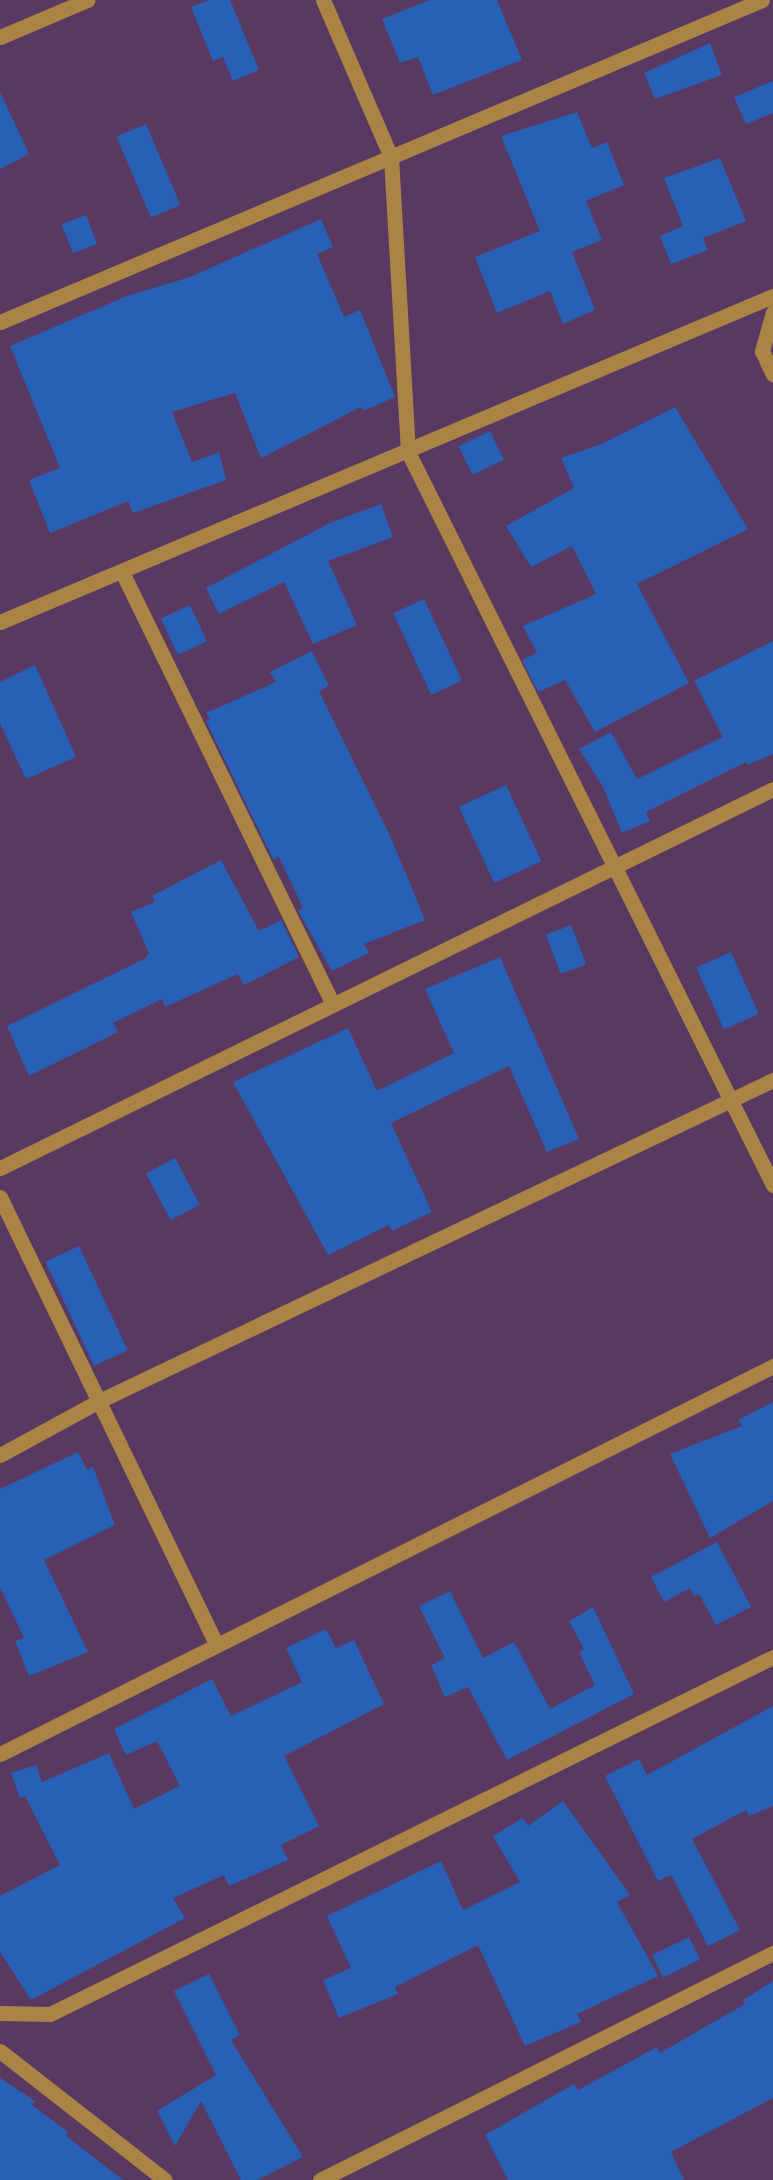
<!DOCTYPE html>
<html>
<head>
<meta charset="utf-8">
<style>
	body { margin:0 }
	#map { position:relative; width:773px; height:2180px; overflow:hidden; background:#593962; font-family:"Titillium Web",sans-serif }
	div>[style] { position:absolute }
	.building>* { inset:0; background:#2760b5; transform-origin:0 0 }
	.minor>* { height:15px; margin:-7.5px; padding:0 7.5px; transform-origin:7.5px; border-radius:7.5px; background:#aa8445 }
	span { translate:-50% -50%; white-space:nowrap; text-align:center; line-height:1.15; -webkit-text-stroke:4.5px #593962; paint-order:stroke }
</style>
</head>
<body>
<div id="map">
	<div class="building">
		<i style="clip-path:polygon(209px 0,230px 0,259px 70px,233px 81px,223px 57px,213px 61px,191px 7px)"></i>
		<i style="clip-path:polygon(430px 0,497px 0,522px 60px,433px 95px,418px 57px,400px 63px,382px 19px)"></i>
		<i style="clip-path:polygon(710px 43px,722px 75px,655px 99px,644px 73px)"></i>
		<i style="clip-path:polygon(773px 81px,773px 113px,746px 124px,734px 97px)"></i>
		<i style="clip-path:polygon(0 92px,29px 154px,0 169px)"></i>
		<i style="clip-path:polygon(577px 112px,592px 148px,607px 142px,624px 185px,586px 201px,602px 240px,572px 252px,595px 310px,563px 324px,550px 291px,497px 313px,475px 257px,540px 231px,501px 136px)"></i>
		<i style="left:146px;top:124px;width:88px;height:32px;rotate:67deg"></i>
		<i style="clip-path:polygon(720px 158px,746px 221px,703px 238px,708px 250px,671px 264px,660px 236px,683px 226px,664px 178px)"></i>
		<i style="left:86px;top:215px;width:31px;height:26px;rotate:69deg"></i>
		<i style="clip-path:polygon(321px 219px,333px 247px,317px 254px,344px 317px,360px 310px,395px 397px,363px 411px,361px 407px,261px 458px,235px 393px,172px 412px,192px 462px,219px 452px,226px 480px,133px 513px,128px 501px,50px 533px,29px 480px,60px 468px,10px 346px,127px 296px,190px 277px)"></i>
		<i style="clip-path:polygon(675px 407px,748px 529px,637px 584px,689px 683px,595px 732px,565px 680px,538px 692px,522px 660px,537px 653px,523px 626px,596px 594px,572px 546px,531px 567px,506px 526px,574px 488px,561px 458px,599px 445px)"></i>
		<i style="left:490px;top:431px;width:32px;height:35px;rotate:64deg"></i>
		<i style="clip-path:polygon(381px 504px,393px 537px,328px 561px,357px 625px,313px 644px,284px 582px,219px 614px,206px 588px,330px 523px)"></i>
		<i style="left:424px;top:599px;width:90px;height:34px;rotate:65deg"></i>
		<i style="left:190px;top:605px;width:40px;height:32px;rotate:65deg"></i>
		<i style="clip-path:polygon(773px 641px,773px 754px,748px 765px,746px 762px,646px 812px,650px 821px,622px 833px,603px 787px,579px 749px,611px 732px,637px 779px,723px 737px,694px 681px)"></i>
		<i style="clip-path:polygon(312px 651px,329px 686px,319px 691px,391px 838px,425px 920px,364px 944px,369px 953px,332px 971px,298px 911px,303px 908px,279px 857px,273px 859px,206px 721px,210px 719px,206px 713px,276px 682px,270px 672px)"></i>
		<i style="clip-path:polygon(35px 665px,76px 757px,26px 779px,0 723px,0 682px)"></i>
		<i style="left:506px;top:785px;width:84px;height:52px;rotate:65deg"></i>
		<i style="clip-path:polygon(221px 860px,259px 931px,281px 920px,299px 957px,244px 985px,238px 974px,165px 1007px,162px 999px,113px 1023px,118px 1032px,29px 1076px,7px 1026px,144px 959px,149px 953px,131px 912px,155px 902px,152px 896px)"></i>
		<i style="left:571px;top:925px;width:42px;height:27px;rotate:69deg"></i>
		<i style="left:731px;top:952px;width:68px;height:38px;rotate:66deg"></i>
		<i style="clip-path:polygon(500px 957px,579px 1139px,547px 1152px,509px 1066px,391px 1123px,432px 1212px,392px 1231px,389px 1225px,328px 1255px,233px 1082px,348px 1028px,377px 1091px,454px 1053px,425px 989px)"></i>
		<i style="left:175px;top:1158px;width:53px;height:33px;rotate:62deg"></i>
		<i style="left:79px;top:1246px;width:115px;height:37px;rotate:65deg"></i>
		<i style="clip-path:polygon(773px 1402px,773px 1501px,710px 1538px,670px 1454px,742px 1426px,738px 1420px)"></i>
		<i style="clip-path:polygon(78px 1452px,87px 1470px,93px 1467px,115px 1525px,44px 1560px,88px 1652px,29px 1676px,15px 1641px,24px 1638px,0 1587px,0 1489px)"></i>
		<i style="clip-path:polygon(717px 1542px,751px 1607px,716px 1625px,699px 1594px,694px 1596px,690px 1588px,664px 1602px,651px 1577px)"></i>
		<i style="clip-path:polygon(450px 1591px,483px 1658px,514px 1642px,550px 1709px,595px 1685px,579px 1652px,584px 1649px,569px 1621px,593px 1607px,634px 1694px,507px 1760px,468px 1687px,445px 1697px,431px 1665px,445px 1658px,419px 1606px)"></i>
		<i style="clip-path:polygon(326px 1629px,336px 1648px,354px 1640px,384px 1704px,284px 1756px,319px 1826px,281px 1845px,288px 1860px,229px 1886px,224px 1875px,173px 1898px,185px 1918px,31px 2000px,0 1952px,0 1896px,60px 1865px,25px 1796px,20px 1798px,11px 1773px,36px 1765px,42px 1782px,109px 1753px,134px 1809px,180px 1786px,157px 1741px,126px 1755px,114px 1729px,212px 1679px,231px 1716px,302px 1682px,286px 1648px)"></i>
		<i style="clip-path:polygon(773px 1706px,773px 1806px,749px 1816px,746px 1810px,692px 1839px,740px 1930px,708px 1946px,671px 1875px,658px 1881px,605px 1776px,639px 1759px,647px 1775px)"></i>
		<i style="clip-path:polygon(563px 1801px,630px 1895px,617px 1902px,658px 1976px,577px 2014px,581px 2022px,525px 2046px,478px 1945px,395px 1987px,398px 1994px,339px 2018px,323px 1980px,351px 1968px,327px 1916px,441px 1861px,463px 1910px,520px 1882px,493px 1836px,523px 1818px,528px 1826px)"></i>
		<i style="left:689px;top:1937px;width:25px;height:41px;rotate:64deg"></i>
		<i style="clip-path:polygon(209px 1974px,240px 2035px,231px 2040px,303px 2157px,257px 2180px,241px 2180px,201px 2101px,175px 2146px,157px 2111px,216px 2075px,174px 1991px)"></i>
		<i style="clip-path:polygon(773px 1981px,773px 2098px,671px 2152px,684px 2180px,508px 2180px,485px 2135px,574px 2084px,578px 2090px,657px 2047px,660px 2053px,745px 2004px,743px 2000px)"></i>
		<i style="clip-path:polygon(0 2078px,35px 2101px,32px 2105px,68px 2132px,66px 2136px,123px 2180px,0 2180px)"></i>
	</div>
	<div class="minor">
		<i style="left:323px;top:0;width:171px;rotate:66.6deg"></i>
		<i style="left:391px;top:157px;width:295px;rotate:86.7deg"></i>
		<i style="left:408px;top:452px;width:819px;rotate:63.53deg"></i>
		<i style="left:0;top:37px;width:95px;rotate:-23deg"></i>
		<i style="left:773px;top:312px;width:41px;rotate:105.8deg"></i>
		<i style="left:762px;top:351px;width:26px;rotate:65deg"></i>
		<i style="left:0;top:322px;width:827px;rotate:-22.91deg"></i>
		<i style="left:123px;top:574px;width:479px;rotate:64deg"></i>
		<i style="left:0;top:622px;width:839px;rotate:-22.87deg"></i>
		<i style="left:0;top:1168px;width:861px;rotate:-26.12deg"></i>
		<i style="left:0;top:1197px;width:498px;rotate:64.2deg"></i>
		<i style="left:0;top:1455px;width:113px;rotate:-28.6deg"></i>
		<i style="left:99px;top:1401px;width:747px;rotate:-25.47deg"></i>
		<i style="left:0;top:1754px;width:865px;rotate:-26.65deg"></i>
		<i style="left:0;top:2013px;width:50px;rotate:1.1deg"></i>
		<i style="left:50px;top:2014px;width:806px;rotate:-26.28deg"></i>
		<i style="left:0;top:2051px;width:209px;rotate:38deg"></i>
		<i style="left:320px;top:2180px;width:507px;rotate:-26.62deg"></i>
	</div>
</div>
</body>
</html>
